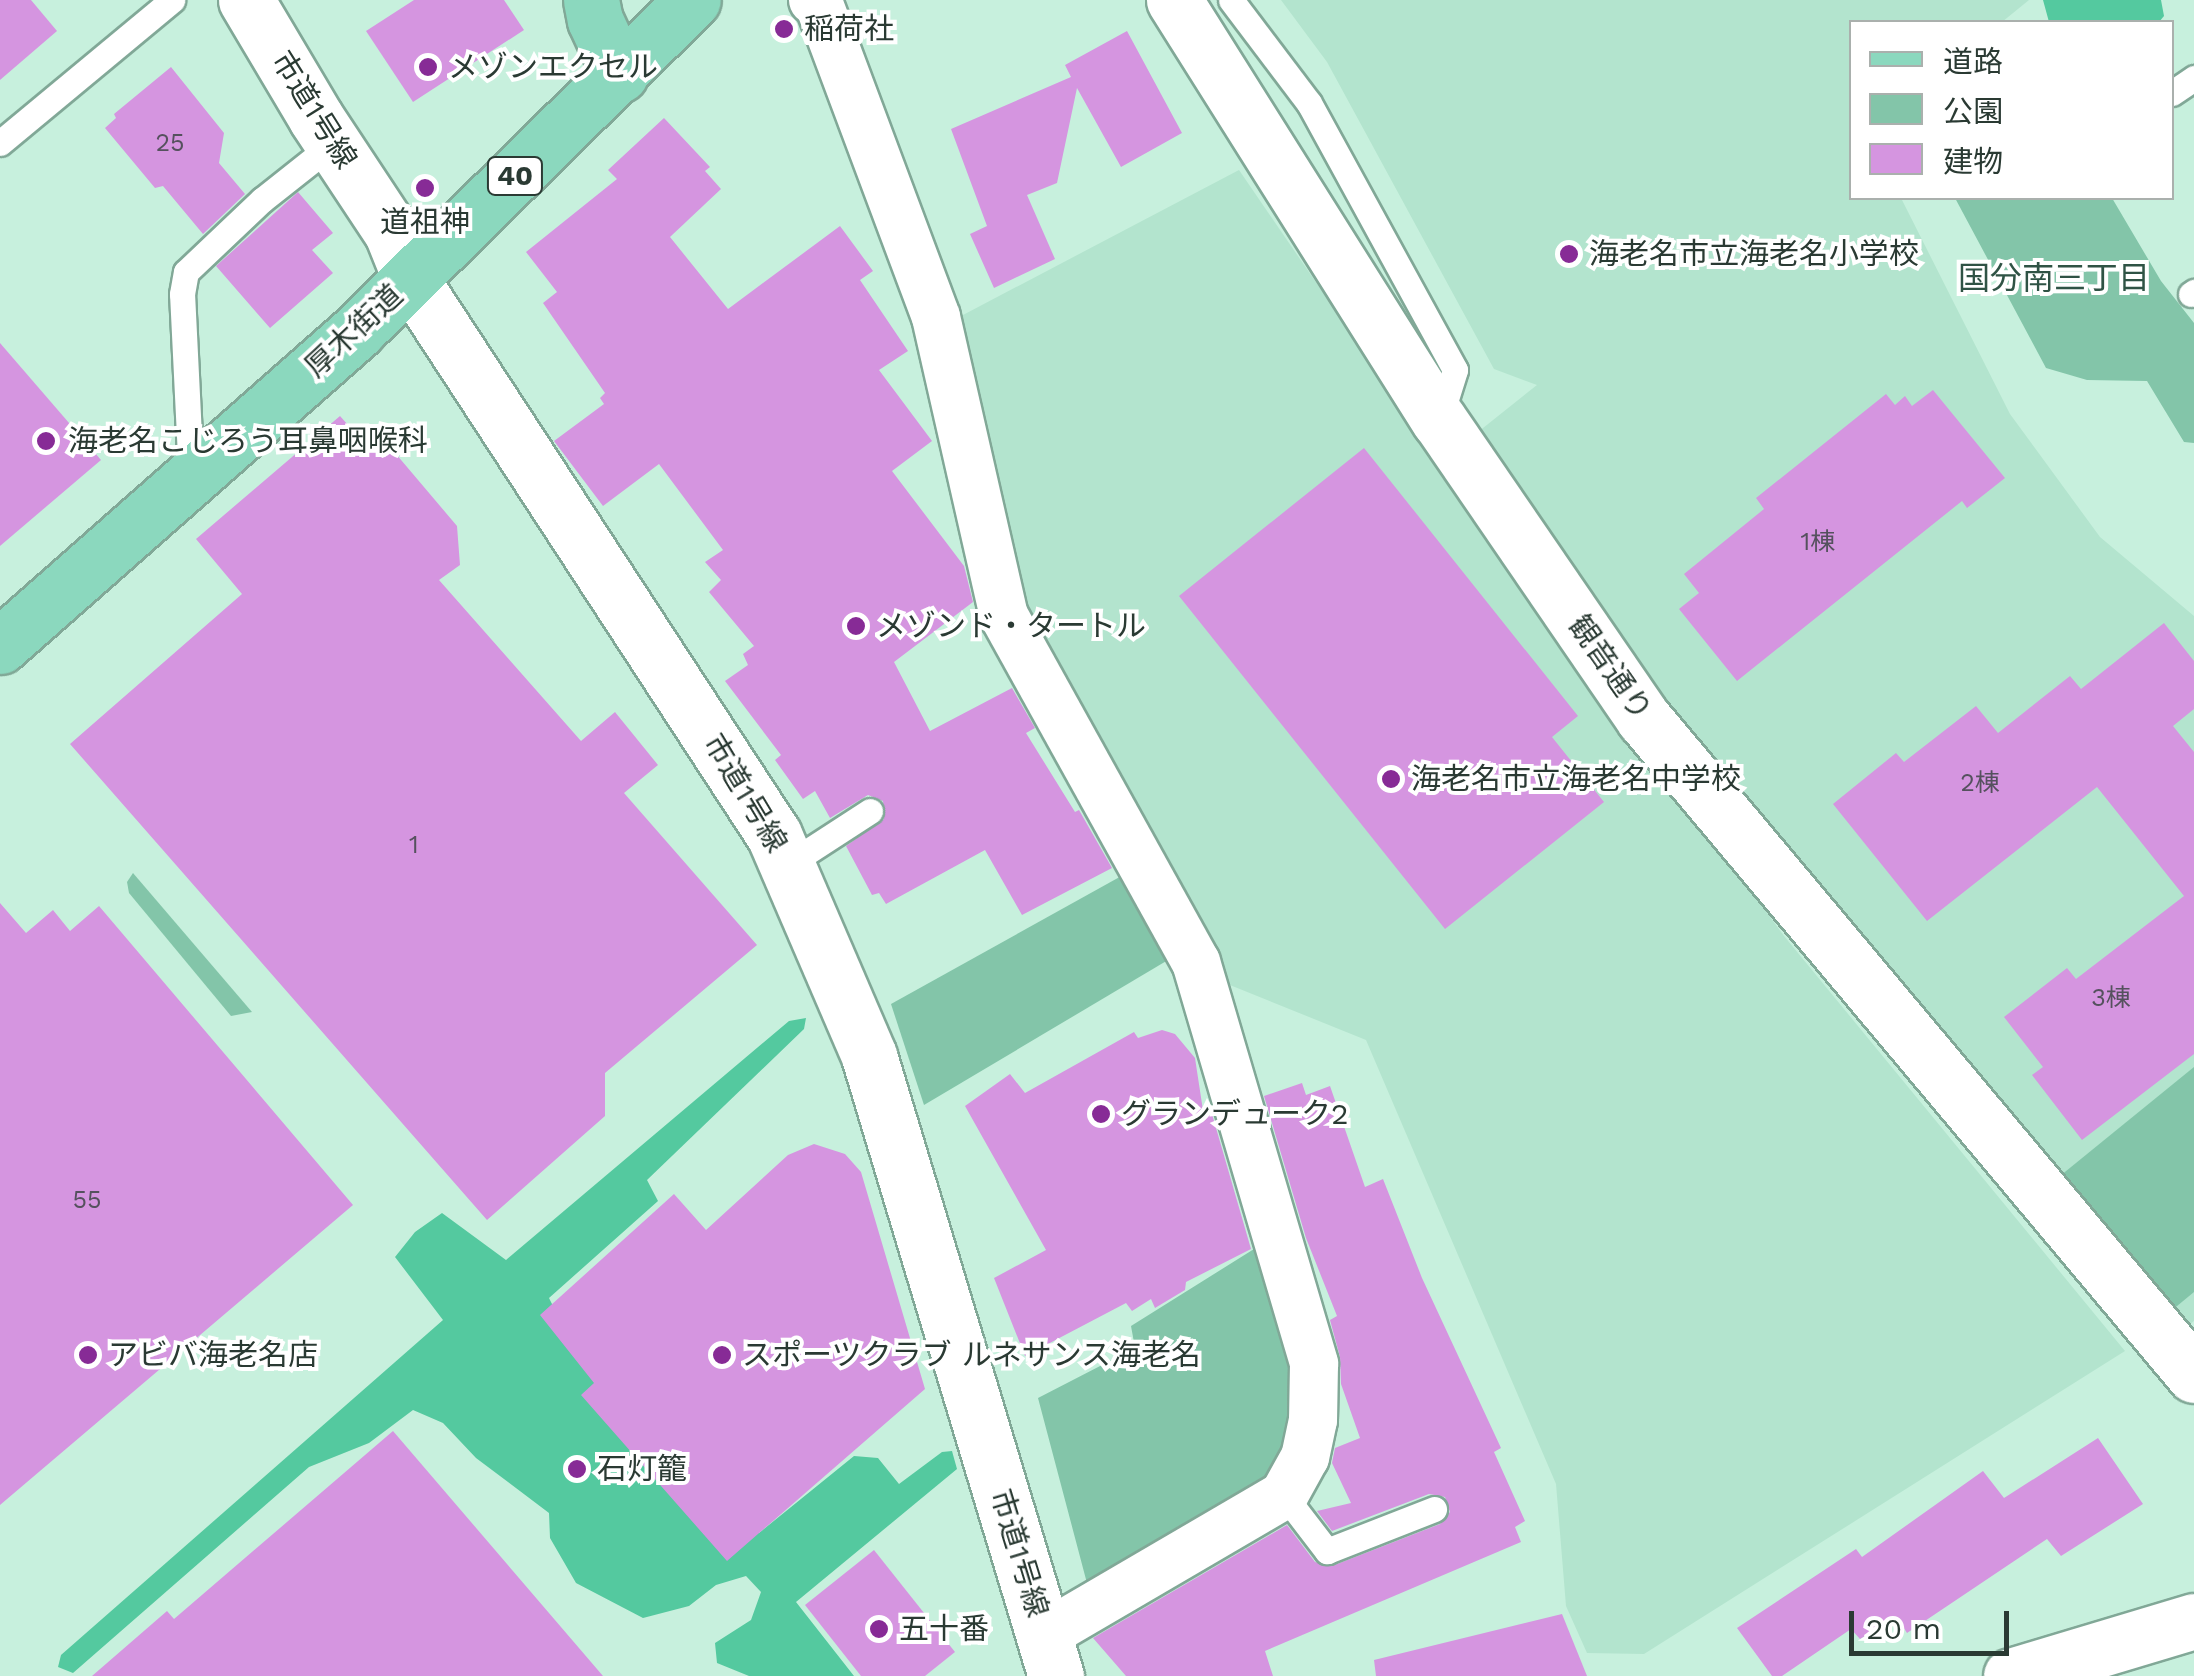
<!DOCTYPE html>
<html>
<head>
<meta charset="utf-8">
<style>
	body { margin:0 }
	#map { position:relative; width:2194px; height:1676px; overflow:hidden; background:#c7f0dd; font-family:"Work Sans","Noto Sans JP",sans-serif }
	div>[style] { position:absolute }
	.built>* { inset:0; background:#b3e4ce }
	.green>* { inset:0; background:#83c5a9 }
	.forest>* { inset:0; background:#54c99f }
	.building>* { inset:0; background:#d595e0 }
	.roads { filter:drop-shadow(2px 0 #81a897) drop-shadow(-2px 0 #81a897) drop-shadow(0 2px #81a897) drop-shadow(0 -2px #81a897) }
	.service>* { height:25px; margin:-12.5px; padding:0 12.5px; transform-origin:12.5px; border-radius:12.5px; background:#fff }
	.minor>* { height:48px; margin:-24px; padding:0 24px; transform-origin:24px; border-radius:24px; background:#fff }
	.tertiary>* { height:55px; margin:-27.5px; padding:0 27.5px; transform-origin:27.5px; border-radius:27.5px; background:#fff }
	.secondary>* { height:55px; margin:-27.5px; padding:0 27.5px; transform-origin:27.5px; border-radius:27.5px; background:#fff }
	.primary>* { height:55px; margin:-27.5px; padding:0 27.5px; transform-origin:27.5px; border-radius:27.5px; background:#8bd8be }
	.dots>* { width:28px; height:28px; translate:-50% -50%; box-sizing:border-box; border:5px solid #fff; border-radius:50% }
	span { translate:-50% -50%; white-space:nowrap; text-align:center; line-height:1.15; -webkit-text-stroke:8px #fff; paint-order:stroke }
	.number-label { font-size:25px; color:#55515e }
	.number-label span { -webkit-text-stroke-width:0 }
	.shield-label span { padding:2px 8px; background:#fff; border:2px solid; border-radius:8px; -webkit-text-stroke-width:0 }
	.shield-label { font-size:28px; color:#2a3a33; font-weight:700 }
	.poi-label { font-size:30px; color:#2a3a33 }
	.left { translate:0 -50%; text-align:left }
	.street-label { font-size:30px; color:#2a3a33 }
	.neighbourhood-label { font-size:32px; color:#2f5345 }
	.legend { position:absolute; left:1849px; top:20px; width:325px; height:180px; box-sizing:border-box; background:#fff; border:2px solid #aab0ad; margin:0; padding:12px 18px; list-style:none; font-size:30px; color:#2a3a33 }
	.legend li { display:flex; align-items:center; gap:20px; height:50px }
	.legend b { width:50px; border:2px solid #aab0ad }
	.scale { position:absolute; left:1849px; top:1611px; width:160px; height:45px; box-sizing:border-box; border:5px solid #2a3a33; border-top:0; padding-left:12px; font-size:30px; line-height:35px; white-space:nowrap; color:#2a3a33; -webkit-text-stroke:8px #fff; paint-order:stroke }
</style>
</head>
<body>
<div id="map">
	<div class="built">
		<i style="clip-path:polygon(1281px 0,2029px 0,2002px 22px,1852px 22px,1852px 198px,1901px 198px,2010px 414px,2100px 537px,2194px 616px,2194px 1321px,2173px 1337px,1665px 715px,1478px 432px,1537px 385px,1494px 369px,1327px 62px)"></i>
		<i style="clip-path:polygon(1239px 170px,1409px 418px,1784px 936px,2125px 1351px,1644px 1654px,1587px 1653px,1566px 1606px,1556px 1484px,1366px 1040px,1215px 979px,1019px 621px,944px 325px)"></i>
	</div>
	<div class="green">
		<i style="clip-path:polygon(1955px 198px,2112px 198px,2161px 281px,2194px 323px,2194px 443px,2184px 442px,2147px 381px,2087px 380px,2046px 368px)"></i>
		<i style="clip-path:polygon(133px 873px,252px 1012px,231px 1016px,129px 893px,127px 882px)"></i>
		<i style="clip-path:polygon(1125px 874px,1168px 960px,924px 1105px,891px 1004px)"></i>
		<i style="clip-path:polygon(2194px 1067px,2194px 1292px,2171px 1311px,2060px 1176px)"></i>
		<i style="clip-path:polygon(1262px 1244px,1297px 1361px,1300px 1409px,1273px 1480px,1088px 1587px,1038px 1398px,1135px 1348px,1131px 1326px)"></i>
	</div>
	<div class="forest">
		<i style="clip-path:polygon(2043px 0,2161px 0,2164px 16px,2159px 22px,2049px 22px)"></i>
		<i style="clip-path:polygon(806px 1018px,804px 1029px,647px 1180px,658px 1201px,549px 1298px,556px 1312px,747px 1531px,759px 1533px,854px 1456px,878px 1458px,899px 1484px,942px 1452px,952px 1451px,957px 1469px,796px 1602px,854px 1676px,749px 1676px,717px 1663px,715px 1643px,751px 1620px,761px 1592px,746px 1576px,716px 1585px,689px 1606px,643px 1618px,576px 1583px,550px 1538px,549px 1513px,476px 1458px,443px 1423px,413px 1410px,369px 1443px,309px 1467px,73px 1673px,58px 1667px,61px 1655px,443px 1320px,395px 1257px,415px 1232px,442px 1213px,506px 1260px,789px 1021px)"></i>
	</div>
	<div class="building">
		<i style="clip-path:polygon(0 0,31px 0,57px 31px,0 80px)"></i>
		<i style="clip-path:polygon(414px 0,504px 0,524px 30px,413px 102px,366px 31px)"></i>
		<i style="clip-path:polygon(1127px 31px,1182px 133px,1121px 167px,1077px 88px,1057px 183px,1027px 195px,1055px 259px,994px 288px,970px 234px,987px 226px,951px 129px,1071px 77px,1065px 65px)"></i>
		<i style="clip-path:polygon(171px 67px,224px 133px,219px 163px,245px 194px,203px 234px,163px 186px,155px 188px,105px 128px,116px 118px,114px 114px)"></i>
		<i style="clip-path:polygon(664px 118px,710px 167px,705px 171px,721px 189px,670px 237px,728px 309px,840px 226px,873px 271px,860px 280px,908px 351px,879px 370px,932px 441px,892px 471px,964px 566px,973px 602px,894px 662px,930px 731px,1012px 688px,1035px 728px,1026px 733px,1075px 812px,1079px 810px,1112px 868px,1022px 915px,985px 850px,886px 904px,879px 893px,872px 895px,846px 846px,884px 819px,883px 801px,868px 795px,830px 818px,815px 791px,803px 799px,775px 760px,781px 755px,725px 681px,748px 665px,743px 654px,754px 646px,709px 592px,721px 580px,705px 562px,723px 550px,659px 464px,603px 506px,554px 441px,604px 404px,600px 398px,605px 393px,543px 303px,557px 292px,526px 252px,617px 179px,608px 170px)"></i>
		<i style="clip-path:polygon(298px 192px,333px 233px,312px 250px,333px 273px,270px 328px,216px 266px)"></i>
		<i style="clip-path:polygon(0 343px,101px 460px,0 546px)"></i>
		<i style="clip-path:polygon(1933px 390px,2005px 478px,1967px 508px,1962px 501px,1737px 681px,1679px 609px,1699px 593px,1684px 574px,1764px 509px,1756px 498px,1886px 394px,1895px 405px,1905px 396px,1912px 406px)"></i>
		<i style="clip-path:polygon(340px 416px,372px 452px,396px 454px,457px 526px,460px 565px,439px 580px,581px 741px,615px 712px,658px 765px,624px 793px,757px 945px,605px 1073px,605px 1116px,487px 1220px,70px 744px,242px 594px,196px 539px)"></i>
		<i style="clip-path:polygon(1364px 448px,1578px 716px,1552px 737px,1604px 802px,1445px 929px,1179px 596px)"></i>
		<i style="clip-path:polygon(2164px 623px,2194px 661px,2194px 709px,2173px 726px,2194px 752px,2194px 1054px,2082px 1140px,2032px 1075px,2043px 1067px,2004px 1017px,2067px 968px,2076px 979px,2184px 896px,2097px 787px,1927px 921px,1833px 804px,1896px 753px,1904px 762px,1976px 706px,1998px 733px,2070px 676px,2081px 689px)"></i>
		<i style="clip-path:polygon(0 903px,26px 933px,53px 910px,70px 931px,99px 906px,353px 1205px,0 1505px)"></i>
		<i style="clip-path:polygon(1162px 1030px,1175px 1034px,1195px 1058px,1204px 1117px,1212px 1114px,1251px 1249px,1186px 1282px,1185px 1290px,1155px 1308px,1151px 1299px,1132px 1311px,1126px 1303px,1025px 1356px,994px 1278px,1046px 1250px,965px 1106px,1010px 1074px,1025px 1093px,1134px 1032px,1138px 1038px)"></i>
		<i style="clip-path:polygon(1302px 1083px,1306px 1095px,1330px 1086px,1365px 1187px,1383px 1179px,1422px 1278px,1501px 1448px,1494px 1452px,1525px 1521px,1515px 1527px,1521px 1542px,1265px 1651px,1273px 1676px,1126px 1676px,1093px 1638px,1287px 1525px,1315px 1562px,1332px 1566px,1440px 1524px,1450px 1512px,1445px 1497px,1429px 1494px,1332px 1531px,1317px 1511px,1351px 1503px,1332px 1463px,1335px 1448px,1360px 1438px,1341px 1384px,1340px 1357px,1330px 1320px,1337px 1316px,1306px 1238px,1264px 1096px)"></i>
		<i style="clip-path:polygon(814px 1144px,845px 1154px,861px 1172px,925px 1389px,727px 1561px,581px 1395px,594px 1383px,540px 1315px,674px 1194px,706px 1230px,788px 1155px)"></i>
		<i style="clip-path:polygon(393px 1431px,603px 1676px,92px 1676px,167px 1611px,174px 1619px)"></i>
		<i style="clip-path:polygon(2098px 1438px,2143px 1504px,2061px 1556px,2047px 1539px,1907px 1633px,1897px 1617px,1860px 1639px,1851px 1629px,1782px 1676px,1772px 1676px,1737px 1628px,1856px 1549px,1862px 1557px,1983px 1471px,2004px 1498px)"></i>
		<i style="clip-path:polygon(874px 1550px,955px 1652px,925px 1676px,861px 1676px,805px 1605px)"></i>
		<i style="clip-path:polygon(1562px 1614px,1587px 1676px,1376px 1676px,1374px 1660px)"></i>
	</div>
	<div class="roads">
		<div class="service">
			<i style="left:1231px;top:0;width:129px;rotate:52.9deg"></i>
			<i style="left:1309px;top:103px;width:304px;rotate:61.3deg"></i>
			<i style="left:1455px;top:370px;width:47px;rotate:107.3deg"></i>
			<i style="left:2172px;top:93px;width:27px;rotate:-34deg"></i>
			<i style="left:0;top:143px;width:224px;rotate:-39.7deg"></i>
			<i style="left:2191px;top:294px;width:4px;rotate:-34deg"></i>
			<i style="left:191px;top:477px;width:183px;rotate:-92.8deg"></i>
			<i style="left:182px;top:294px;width:22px;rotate:-80deg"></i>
			<i style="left:186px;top:272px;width:105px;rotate:-43.5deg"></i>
			<i style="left:262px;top:200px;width:92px;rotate:-38.4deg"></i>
			<i style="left:787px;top:865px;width:99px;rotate:-33deg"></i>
			<i style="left:1284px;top:1495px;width:71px;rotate:52.5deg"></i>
			<i style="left:1327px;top:1551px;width:115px;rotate:-21.4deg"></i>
		</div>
		<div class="minor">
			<i style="left:813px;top:0;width:7px;rotate:34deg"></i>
			<i style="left:819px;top:4px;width:334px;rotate:69.5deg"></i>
			<i style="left:936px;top:317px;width:307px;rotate:77.2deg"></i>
			<i style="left:1004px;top:616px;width:396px;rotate:61deg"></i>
			<i style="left:1196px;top:962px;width:419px;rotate:73.6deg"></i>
			<i style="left:1314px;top:1364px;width:56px;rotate:91deg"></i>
			<i style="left:1313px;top:1420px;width:38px;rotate:102deg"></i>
			<i style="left:1305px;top:1457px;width:43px;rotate:118.9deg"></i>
			<i style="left:1284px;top:1495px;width:278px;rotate:149.7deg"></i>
		</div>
		<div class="tertiary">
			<i style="left:246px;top:0;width:137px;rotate:59.3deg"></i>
			<i style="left:316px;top:118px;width:138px;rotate:56.5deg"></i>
			<i style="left:392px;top:233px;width:48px;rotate:68.2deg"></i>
			<i style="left:410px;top:278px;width:665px;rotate:56.84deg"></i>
			<i style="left:774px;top:835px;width:241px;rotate:66.7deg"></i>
			<i style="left:869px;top:1056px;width:648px;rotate:73.22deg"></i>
			<i style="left:2011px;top:1676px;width:191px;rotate:-16.7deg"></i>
		</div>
		<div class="secondary">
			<i style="left:1174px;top:0;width:497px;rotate:57.8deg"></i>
			<i style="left:1439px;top:420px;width:363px;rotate:55.6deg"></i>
			<i style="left:1644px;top:719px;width:856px;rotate:50.02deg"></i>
		</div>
		<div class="primary">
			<i style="left:591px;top:0;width:20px;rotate:79deg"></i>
			<i style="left:595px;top:20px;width:60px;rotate:65.2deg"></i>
			<i style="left:0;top:646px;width:478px;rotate:-41.4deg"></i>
			<i style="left:358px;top:330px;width:470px;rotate:-44.6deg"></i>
		</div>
	</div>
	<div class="dots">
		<i style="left:784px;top:29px;background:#872b96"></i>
		<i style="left:428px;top:67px;background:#872b96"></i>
		<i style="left:425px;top:188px;background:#872b96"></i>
		<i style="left:1569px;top:254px;background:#872b96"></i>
		<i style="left:46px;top:441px;background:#872b96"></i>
		<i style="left:856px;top:626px;background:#872b96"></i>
		<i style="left:1391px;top:779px;background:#872b96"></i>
		<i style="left:1101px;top:1114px;background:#872b96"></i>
		<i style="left:88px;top:1355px;background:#872b96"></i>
		<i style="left:722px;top:1355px;background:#872b96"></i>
		<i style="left:577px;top:1469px;background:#872b96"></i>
		<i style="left:879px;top:1629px;background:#872b96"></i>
	</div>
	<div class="number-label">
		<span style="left:170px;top:143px">25</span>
		<span style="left:1818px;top:542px">1棟</span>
		<span style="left:1980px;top:783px">2棟</span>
		<span style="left:414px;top:845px">1</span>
		<span style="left:2111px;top:998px">3棟</span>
		<span style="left:87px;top:1200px">55</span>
	</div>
	<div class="shield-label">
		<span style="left:515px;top:176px">40</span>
	</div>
	<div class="poi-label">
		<span class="left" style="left:804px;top:29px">稲荷社</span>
		<span class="left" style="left:448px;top:67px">メゾンエクセル</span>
		<span style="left:425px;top:222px">道祖神</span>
		<span class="left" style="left:1589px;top:254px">海老名市立海老名小学校</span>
		<span class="left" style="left:68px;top:441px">海老名こじろう耳鼻咽喉科</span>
		<span class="left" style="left:876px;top:626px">メゾンド・タートル</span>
		<span class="left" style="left:1411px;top:779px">海老名市立海老名中学校</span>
		<span class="left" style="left:1121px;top:1114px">グランデューク2</span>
		<span class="left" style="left:108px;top:1355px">アビバ海老名店</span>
		<span class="left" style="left:742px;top:1355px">スポーツクラブ ルネサンス海老名</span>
		<span class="left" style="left:597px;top:1469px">石灯籠</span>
		<span class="left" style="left:899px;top:1629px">五十番</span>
	</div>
	<div class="street-label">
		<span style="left:314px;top:110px;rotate:58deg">市道1号線</span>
		<span style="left:354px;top:331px;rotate:-43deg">厚木街道</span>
		<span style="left:1610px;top:668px;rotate:55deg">観音通り</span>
		<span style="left:745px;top:793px;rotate:59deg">市道1号線</span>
		<span style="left:1019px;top:1553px;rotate:73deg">市道1号線</span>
	</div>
	<div class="neighbourhood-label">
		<span style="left:2054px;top:278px">国分南三丁目</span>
	</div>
	<ul class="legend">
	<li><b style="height:12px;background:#8bd8be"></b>道路</li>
	<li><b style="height:28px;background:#83c5a9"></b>公園</li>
	<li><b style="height:28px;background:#d595e0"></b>建物</li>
	</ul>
	<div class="scale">20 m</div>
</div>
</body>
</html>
